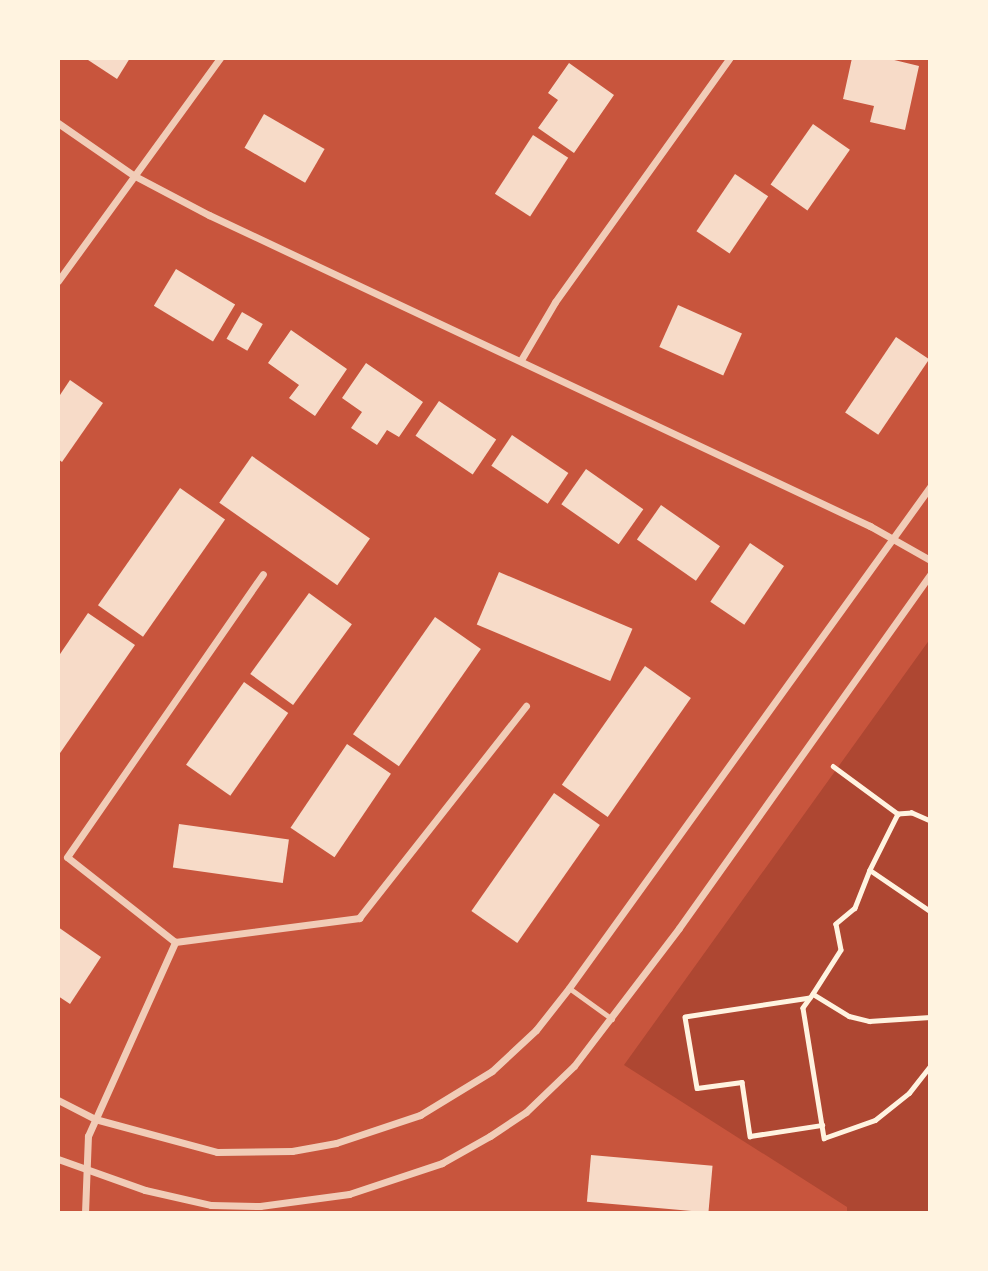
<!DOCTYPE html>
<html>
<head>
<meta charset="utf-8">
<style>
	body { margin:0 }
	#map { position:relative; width:988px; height:1271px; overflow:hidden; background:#c8553d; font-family:Raleway,sans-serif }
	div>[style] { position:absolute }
	.green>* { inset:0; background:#ae4732 }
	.building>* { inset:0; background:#f7dbc8; transform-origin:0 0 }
	.path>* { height:4.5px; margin:-2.25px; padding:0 2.25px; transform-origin:2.25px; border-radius:2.25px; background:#fff3e0 }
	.service>* { height:5px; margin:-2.5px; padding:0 2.5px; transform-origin:2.5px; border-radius:2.5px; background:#f1ccb7 }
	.minor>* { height:7px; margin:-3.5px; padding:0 3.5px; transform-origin:3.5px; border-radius:3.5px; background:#f1ccb7 }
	span { translate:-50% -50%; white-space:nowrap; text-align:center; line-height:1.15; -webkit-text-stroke:5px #fff3e0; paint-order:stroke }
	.frame { position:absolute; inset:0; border:60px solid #fff3e0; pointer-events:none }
</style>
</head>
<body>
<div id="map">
	<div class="green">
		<i style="clip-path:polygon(930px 639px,930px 1213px,847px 1213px,847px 1207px,624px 1065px)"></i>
	</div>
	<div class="building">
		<i style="clip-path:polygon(85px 58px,130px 58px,117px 79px)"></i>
		<i style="clip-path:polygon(852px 58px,886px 58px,919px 66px,905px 130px,870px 122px,874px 106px,843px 99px)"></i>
		<i style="clip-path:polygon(569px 63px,614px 95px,574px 153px,538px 128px,558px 100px,548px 93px)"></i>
		<i style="left:264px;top:114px;width:70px;height:39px;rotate:30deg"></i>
		<i style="left:813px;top:124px;width:45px;height:74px;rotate:35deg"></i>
		<i style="left:533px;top:135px;width:42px;height:70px;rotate:33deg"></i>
		<i style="left:735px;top:174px;width:40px;height:69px;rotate:34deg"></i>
		<i style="left:176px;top:269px;width:69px;height:43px;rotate:31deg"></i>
		<i style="left:678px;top:305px;width:70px;height:46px;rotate:24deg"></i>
		<i style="left:242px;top:312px;width:24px;height:31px;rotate:30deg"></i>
		<i style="clip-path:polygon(291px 330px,347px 369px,315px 416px,289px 398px,299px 385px,268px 363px)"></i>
		<i style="left:896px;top:337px;width:40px;height:91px;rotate:34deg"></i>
		<i style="clip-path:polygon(366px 363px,423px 402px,399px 437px,387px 430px,377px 445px,351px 428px,362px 412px,342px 398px)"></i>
		<i style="clip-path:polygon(70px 380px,103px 403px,62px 462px,58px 459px,58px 398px)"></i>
		<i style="left:439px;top:401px;width:69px;height:42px;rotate:34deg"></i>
		<i style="left:512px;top:435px;width:68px;height:37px;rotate:34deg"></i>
		<i style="left:252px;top:456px;width:144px;height:57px;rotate:35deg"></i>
		<i style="left:586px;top:469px;width:70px;height:43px;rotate:35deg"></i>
		<i style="left:180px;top:488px;width:55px;height:143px;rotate:35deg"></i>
		<i style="left:661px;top:505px;width:72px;height:42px;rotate:35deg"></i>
		<i style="left:750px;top:543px;width:41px;height:71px;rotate:34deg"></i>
		<i style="left:499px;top:572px;width:145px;height:57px;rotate:23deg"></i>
		<i style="left:309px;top:593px;width:53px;height:100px;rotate:36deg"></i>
		<i style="clip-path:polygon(88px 613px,135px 645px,58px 756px,58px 657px)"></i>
		<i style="left:435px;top:617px;width:56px;height:143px;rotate:35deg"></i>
		<i style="left:645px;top:666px;width:56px;height:145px;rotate:35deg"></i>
		<i style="left:244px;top:682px;width:54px;height:101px;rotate:35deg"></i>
		<i style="left:347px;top:744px;width:53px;height:101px;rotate:34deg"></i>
		<i style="left:554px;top:793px;width:56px;height:144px;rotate:35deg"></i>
		<i style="left:179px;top:824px;width:111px;height:44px;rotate:8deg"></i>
		<i style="clip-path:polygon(58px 927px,101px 957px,70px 1004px,58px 996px)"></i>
		<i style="left:591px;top:1155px;width:122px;height:47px;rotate:5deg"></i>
	</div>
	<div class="path">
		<i style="left:833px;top:766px;width:81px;rotate:36.4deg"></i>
		<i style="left:930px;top:821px;width:20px;rotate:-156deg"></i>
		<i style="left:912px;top:813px;width:14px;rotate:176deg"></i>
		<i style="left:898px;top:814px;width:63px;rotate:116.6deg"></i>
		<i style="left:870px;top:870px;width:73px;rotate:34.3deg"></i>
		<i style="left:870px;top:870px;width:41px;rotate:111.5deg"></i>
		<i style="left:855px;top:908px;width:25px;rotate:140deg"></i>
		<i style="left:836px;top:924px;width:26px;rotate:79deg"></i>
		<i style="left:841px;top:950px;width:52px;rotate:122.5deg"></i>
		<i style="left:813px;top:994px;width:42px;rotate:31.4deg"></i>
		<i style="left:849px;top:1016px;width:21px;rotate:14deg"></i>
		<i style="left:869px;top:1021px;width:61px;rotate:-3.8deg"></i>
		<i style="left:813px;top:994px;width:17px;rotate:126deg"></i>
		<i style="left:803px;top:1008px;width:132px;rotate:80.8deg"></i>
		<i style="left:824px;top:1138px;width:54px;rotate:-19.4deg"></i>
		<i style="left:875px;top:1120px;width:43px;rotate:-38.5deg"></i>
		<i style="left:909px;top:1093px;width:34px;rotate:-52deg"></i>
		<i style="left:810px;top:998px;width:126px;rotate:171.4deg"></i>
		<i style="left:685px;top:1017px;width:72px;rotate:80.4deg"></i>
		<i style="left:697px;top:1088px;width:45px;rotate:-7.6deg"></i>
		<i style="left:742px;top:1082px;width:55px;rotate:81.6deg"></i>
		<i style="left:750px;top:1136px;width:73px;rotate:-8.7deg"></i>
	</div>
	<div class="service">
		<i style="left:569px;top:988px;width:53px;rotate:35.8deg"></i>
	</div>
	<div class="minor">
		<i style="left:58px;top:123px;width:91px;rotate:34.7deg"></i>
		<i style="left:133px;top:175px;width:86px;rotate:27.8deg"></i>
		<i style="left:209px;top:215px;width:731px;rotate:25.2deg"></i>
		<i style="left:870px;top:526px;width:69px;rotate:29.5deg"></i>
		<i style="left:58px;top:281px;width:276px;rotate:-54deg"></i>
		<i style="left:521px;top:360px;width:67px;rotate:-59.6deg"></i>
		<i style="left:555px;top:302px;width:300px;rotate:-54.4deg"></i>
		<i style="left:175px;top:942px;width:137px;rotate:-141.8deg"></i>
		<i style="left:67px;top:857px;width:344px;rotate:-55.3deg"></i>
		<i style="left:175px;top:942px;width:186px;rotate:-7.4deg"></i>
		<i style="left:359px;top:918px;width:270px;rotate:-51.8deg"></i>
		<i style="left:58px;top:1100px;width:42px;rotate:27.2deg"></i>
		<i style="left:95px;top:1119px;width:126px;rotate:15.1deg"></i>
		<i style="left:217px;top:1152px;width:75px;rotate:-0.8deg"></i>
		<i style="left:292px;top:1151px;width:45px;rotate:-10.3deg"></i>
		<i style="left:336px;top:1143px;width:89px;rotate:-18.4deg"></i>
		<i style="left:420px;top:1115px;width:84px;rotate:-31.4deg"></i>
		<i style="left:492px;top:1071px;width:60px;rotate:-43deg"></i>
		<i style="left:536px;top:1030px;width:53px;rotate:-51.8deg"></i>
		<i style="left:569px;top:988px;width:618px;rotate:-54.23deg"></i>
		<i style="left:58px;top:1159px;width:92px;rotate:19.6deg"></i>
		<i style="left:145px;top:1190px;width:68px;rotate:12.8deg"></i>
		<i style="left:211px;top:1205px;width:49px;rotate:1.2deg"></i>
		<i style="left:260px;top:1206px;width:90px;rotate:-7.7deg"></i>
		<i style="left:349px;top:1194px;width:98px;rotate:-18.4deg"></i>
		<i style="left:442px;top:1163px;width:55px;rotate:-29.4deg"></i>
		<i style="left:490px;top:1136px;width:43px;rotate:-33.7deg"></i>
		<i style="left:526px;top:1112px;width:66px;rotate:-43.8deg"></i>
		<i style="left:574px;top:1066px;width:173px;rotate:-52.7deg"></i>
		<i style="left:679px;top:928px;width:433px;rotate:-54.6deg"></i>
		<i style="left:85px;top:1213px;width:77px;rotate:-87.8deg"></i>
		<i style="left:88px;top:1136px;width:213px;rotate:-65.8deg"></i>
	</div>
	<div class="frame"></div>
</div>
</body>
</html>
